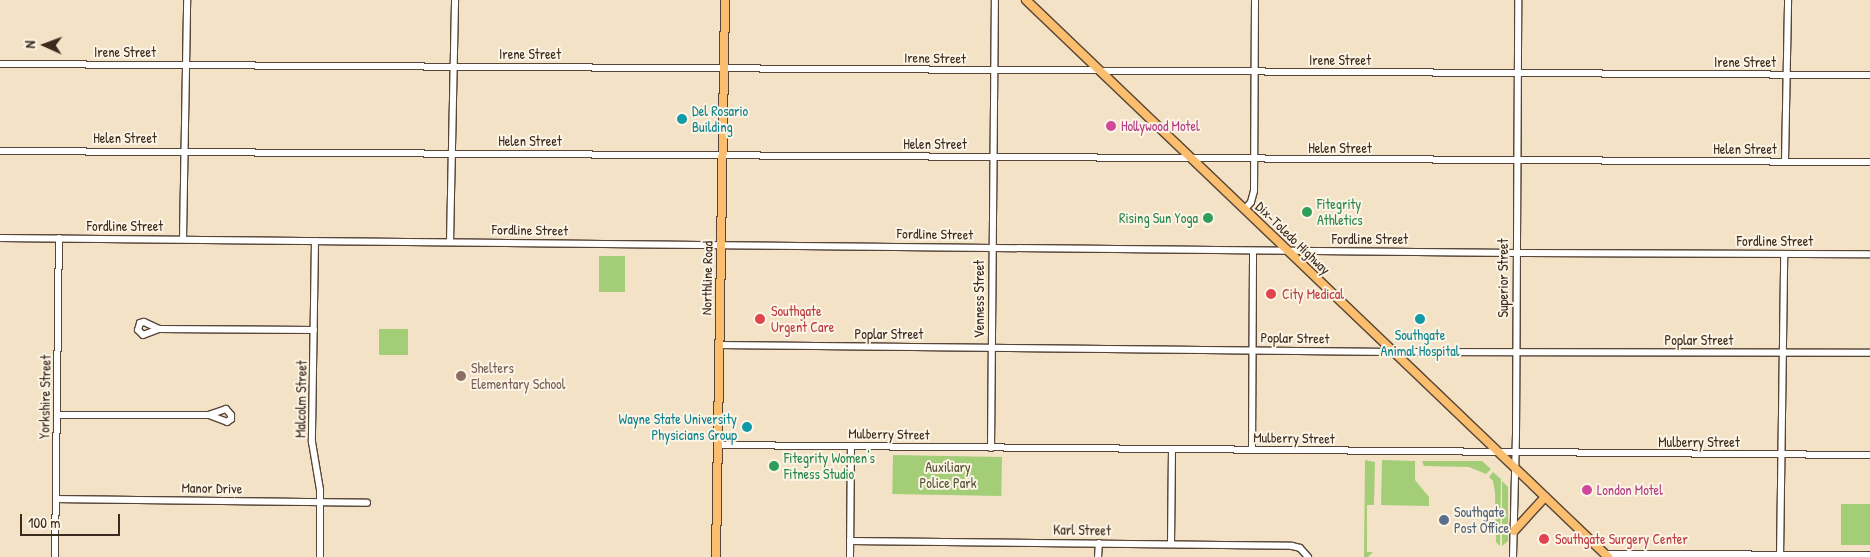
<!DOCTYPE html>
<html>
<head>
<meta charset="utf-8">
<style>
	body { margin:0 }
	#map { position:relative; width:1870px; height:557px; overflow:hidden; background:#f4e2c7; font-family:"Patrick Hand",sans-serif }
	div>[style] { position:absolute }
	.green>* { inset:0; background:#a4cd78; transform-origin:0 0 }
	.roads { filter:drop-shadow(1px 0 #574637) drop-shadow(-1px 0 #574637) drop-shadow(0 1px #574637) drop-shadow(0 -1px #574637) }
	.minor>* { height:6px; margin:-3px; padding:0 3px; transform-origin:3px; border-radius:3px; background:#fff }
	.major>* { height:8px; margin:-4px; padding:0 4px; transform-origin:4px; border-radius:4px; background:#fbbe6e }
	.dots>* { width:14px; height:14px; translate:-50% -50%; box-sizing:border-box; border:2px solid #fcf5e5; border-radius:50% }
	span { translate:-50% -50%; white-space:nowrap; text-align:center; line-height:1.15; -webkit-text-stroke:4px #fcf5e5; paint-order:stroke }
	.street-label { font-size:14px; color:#3b2a1e }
	.culture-label { font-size:14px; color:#0d838f }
	.left { translate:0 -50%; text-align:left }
	.right { translate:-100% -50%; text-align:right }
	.hotel-label { font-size:14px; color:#b23c85 }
	.leisure-label { font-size:14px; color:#27864d }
	.health-label { font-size:14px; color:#be3a42 }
	.education-label { font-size:14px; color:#785e54 }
	.park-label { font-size:14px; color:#555334 }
	.service-label { font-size:14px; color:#4e5e75 }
	.north { position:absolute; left:20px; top:20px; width:50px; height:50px; -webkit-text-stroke:4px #fcf5e5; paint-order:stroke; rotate:272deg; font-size:14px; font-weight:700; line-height:20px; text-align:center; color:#3b2a1e }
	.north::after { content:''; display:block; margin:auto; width:18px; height:22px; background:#3b2a1e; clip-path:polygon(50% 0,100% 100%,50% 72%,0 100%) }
	.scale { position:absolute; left:20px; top:514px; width:100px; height:22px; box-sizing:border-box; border:2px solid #3b2a1e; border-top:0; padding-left:6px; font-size:15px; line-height:18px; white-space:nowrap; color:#3b2a1e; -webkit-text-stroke:4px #fcf5e5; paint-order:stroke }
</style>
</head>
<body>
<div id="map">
	<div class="green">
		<i style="left:599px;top:256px;width:26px;height:36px"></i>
		<i style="left:379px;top:329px;width:29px;height:26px"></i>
		<i style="left:893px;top:455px;width:109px;height:39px;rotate:1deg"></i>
		<i style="clip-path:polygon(1365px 460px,1375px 462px,1374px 505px,1367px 505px,1367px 552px,1373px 552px,1368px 557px,1364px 557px)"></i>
		<i style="clip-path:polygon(1382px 460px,1415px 461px,1415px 480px,1429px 497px,1429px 506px,1381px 505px)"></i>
		<i style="clip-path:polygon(1422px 461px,1482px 461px,1491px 469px,1486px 474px,1469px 467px,1424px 466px)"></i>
		<i style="clip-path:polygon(1493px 472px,1501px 479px,1500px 546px,1496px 542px,1495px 493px,1493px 481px,1489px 477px)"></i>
		<i style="clip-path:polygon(1502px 481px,1508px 487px,1508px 541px,1502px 546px)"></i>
		<i style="left:1841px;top:504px;width:29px;height:41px"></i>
	</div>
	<div class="roads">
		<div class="minor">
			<i style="left:0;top:64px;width:1870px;rotate:0.34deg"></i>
			<i style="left:0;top:151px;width:1870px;rotate:0.34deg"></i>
			<i style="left:1785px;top:161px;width:161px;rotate:-88.9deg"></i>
			<i style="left:1245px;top:209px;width:9px;rotate:-49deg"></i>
			<i style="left:1251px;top:202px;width:11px;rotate:-75deg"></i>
			<i style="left:1254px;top:191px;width:191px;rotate:-89.7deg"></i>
			<i style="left:0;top:238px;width:1516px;rotate:0.57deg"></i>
			<i style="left:1516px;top:253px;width:354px;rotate:0.2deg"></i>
			<i style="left:183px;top:239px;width:239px;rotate:-89deg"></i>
			<i style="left:315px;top:241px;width:201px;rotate:90.9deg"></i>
			<i style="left:312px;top:442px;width:49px;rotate:80.5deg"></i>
			<i style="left:320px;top:490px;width:67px;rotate:90deg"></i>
			<i style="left:450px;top:242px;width:242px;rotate:-88.8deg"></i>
			<i style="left:159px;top:329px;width:17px;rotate:-155deg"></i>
			<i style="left:144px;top:322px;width:4px;rotate:166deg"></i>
			<i style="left:140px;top:323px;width:7px;rotate:106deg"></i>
			<i style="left:138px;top:330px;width:7px;rotate:45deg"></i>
			<i style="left:143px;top:335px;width:17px;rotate:-21deg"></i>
			<i style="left:159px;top:329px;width:155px;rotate:0.4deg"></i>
			<i style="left:719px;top:345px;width:675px;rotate:0.59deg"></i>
			<i style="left:1394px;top:352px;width:476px;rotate:0.1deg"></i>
			<i style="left:57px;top:415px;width:152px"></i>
			<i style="left:209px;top:415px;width:19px;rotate:21deg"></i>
			<i style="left:227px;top:422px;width:5px;rotate:-37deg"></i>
			<i style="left:231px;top:419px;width:4px;rotate:-90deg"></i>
			<i style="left:231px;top:415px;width:8px;rotate:-130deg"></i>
			<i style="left:226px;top:409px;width:18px;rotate:161deg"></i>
			<i style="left:717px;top:445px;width:1153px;rotate:0.5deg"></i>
			<i style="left:991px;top:448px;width:448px;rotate:-89.5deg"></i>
			<i style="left:1252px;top:450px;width:199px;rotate:-89.7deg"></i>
			<i style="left:56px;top:499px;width:311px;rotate:0.7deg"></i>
			<i style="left:850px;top:541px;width:442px;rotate:0.6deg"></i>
			<i style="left:1292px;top:546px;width:8px;rotate:14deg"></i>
			<i style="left:1300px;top:548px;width:12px;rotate:48deg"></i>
			<i style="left:1171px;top:544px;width:94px;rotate:-89.4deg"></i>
			<i style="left:1605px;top:554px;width:265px;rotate:0.2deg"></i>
			<i style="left:55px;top:557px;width:319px;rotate:-89.3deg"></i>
			<i style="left:850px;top:557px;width:111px;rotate:-89.5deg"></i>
			<i style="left:1098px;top:557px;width:14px;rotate:-86deg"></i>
			<i style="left:1513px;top:557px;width:124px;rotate:-88.6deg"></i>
			<i style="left:1516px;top:433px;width:433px;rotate:-89.7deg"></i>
			<i style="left:1780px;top:557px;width:303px;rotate:-89.2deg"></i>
		</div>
		<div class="major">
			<i style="left:1026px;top:0;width:806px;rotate:43.74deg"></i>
			<i style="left:1514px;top:531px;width:46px;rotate:-47.6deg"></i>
			<i style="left:716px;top:557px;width:557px;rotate:-89.07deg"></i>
		</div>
	</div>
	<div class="dots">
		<i style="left:682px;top:119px;background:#0f9aa8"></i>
		<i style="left:1111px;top:126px;background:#d1479c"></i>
		<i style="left:1307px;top:212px;background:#2e9e5b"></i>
		<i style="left:1208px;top:218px;background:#2e9e5b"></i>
		<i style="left:1271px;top:294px;background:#e0444e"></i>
		<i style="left:760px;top:319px;background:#e0444e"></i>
		<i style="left:1420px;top:319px;background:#0f9aa8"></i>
		<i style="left:461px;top:376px;background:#8d6e63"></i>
		<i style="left:747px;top:427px;background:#0f9aa8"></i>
		<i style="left:774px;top:466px;background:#2e9e5b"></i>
		<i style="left:1587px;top:490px;background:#d1479c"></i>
		<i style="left:1444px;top:520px;background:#5c6f8a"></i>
		<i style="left:1544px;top:539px;background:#e0444e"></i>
	</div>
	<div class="street-label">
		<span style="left:125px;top:52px">Irene Street</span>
		<span style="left:530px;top:54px">Irene Street</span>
		<span style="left:935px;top:58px;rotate:1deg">Irene Street</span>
		<span style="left:1340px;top:60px">Irene Street</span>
		<span style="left:1745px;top:62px">Irene Street</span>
		<span style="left:125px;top:138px">Helen Street</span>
		<span style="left:530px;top:141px">Helen Street</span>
		<span style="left:935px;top:144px">Helen Street</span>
		<span style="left:1340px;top:148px">Helen Street</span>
		<span style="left:1745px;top:149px">Helen Street</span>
		<span style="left:125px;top:226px">Fordline Street</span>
		<span style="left:530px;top:230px;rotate:1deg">Fordline Street</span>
		<span style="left:935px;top:234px;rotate:1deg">Fordline Street</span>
		<span style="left:1293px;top:238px;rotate:44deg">Dix-Toledo Highway</span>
		<span style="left:1370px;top:239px">Fordline Street</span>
		<span style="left:1775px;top:241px">Fordline Street</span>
		<span style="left:707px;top:278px;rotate:-89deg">Northline Road</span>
		<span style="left:1503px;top:278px;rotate:-90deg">Superior Street</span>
		<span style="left:979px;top:299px;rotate:-90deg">Venness Street</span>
		<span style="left:889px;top:334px">Poplar Street</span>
		<span style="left:1295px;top:338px;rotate:1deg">Poplar Street</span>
		<span style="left:1699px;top:340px">Poplar Street</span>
		<span style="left:45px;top:397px;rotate:-89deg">Yorkshire Street</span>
		<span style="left:301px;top:399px;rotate:-89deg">Malcolm Street</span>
		<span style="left:889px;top:434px;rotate:1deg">Mulberry Street</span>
		<span style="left:1294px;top:438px;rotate:1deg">Mulberry Street</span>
		<span style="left:1699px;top:442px">Mulberry Street</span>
		<span style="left:212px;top:488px;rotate:1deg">Manor Drive</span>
		<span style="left:1082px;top:530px;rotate:1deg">Karl Street</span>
	</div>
	<div class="culture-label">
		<span class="left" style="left:692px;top:119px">Del Rosario<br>Building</span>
		<span style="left:1420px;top:343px">Southgate<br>Animal Hospital</span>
		<span class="right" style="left:737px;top:427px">Wayne State University<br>Physicians Group</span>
	</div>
	<div class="hotel-label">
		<span class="left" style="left:1121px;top:126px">Hollywood Motel</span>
		<span class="left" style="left:1597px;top:490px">London Motel</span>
	</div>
	<div class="leisure-label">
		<span class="left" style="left:1317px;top:212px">Fitegrity<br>Athletics</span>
		<span class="right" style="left:1198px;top:218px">Rising Sun Yoga</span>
		<span class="left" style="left:784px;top:466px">Fitegrity Women's<br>Fitness Studio</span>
	</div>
	<div class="health-label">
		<span class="left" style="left:1282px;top:294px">City Medical</span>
		<span class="left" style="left:771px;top:319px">Southgate<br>Urgent Care</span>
		<span class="left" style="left:1555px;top:539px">Southgate Surgery Center</span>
	</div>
	<div class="education-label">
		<span class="left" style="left:471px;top:376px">Shelters<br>Elementary School</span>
	</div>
	<div class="park-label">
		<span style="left:948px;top:475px">Auxiliary<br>Police Park</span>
	</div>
	<div class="service-label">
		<span class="left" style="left:1454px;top:520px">Southgate<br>Post Office</span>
	</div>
	<div class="north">N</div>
	<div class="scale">100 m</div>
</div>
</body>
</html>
